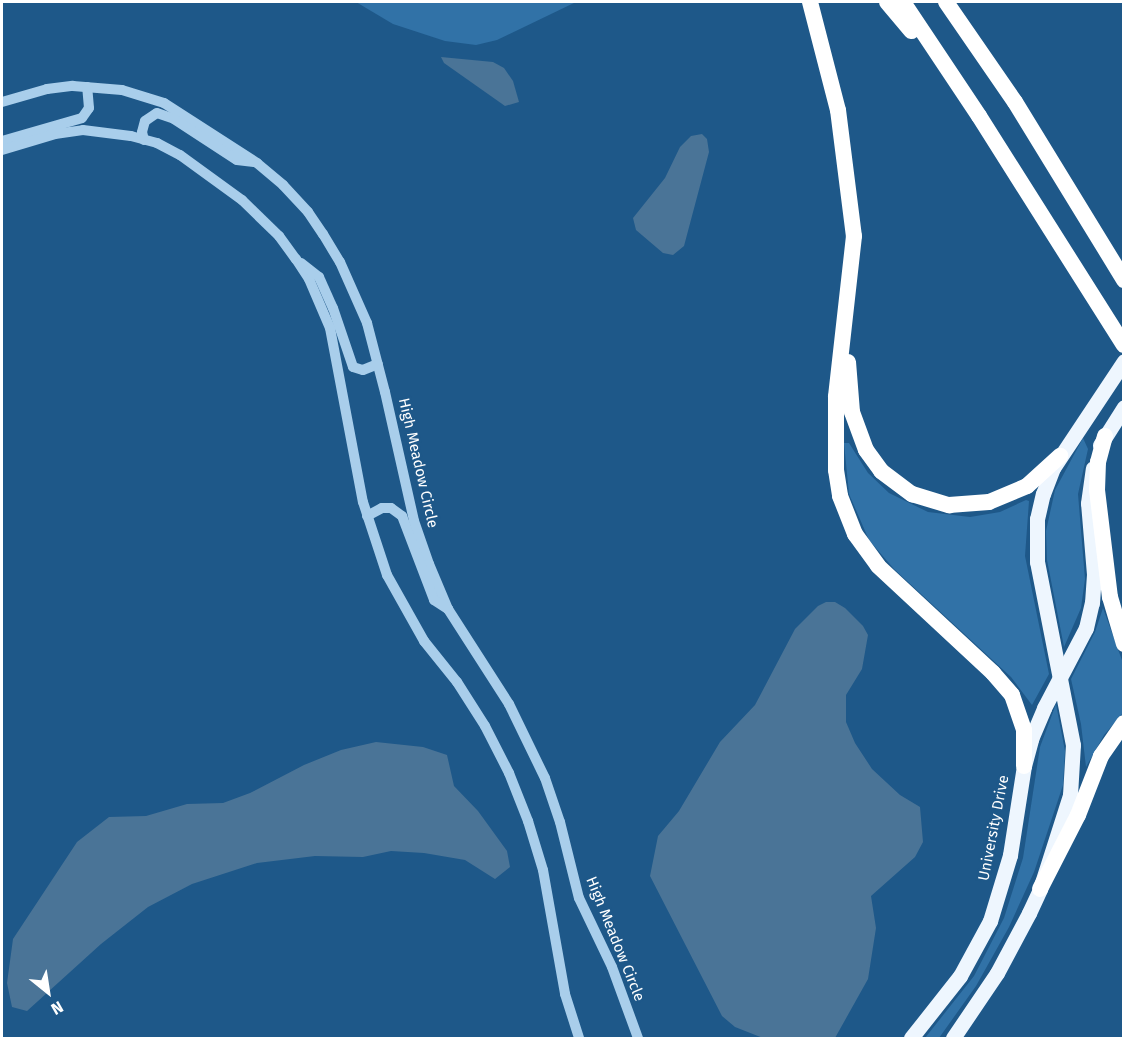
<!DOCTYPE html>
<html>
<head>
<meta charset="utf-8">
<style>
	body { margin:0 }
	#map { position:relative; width:1125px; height:1040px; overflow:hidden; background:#1e5889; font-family:"Fira Sans",sans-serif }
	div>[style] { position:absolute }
	.green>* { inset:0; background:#3172a7 }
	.water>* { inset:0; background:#4a7497 }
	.minor>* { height:10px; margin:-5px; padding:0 5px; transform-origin:5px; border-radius:5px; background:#a9ceeb }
	.major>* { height:15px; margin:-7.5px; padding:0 7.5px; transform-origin:7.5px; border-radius:7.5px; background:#eef6fe }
	.highway>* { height:16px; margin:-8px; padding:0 8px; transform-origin:8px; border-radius:8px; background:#fff }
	span { translate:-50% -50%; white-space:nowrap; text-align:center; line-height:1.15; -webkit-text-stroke:4.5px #1e5889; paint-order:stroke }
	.street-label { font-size:15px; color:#fff }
	.frame { position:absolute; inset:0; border:3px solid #fff; pointer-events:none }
	.north { position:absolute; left:18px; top:962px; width:60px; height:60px; -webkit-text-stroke:4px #1e5889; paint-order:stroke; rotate:150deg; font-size:16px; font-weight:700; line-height:24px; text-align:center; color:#fff }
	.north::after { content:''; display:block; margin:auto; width:21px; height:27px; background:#fff; clip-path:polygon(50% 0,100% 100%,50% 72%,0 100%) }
</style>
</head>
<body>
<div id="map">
	<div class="green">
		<i style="clip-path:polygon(356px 2px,576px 2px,497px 40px,476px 45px,445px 41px,393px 24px)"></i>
		<i style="clip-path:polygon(1083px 438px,1088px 449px,1078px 494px,1085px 579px,1081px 608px,1064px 647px,1047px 560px,1046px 531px,1055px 490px)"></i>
		<i style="clip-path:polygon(844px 443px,849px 443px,868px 473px,889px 493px,928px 512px,970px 517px,1000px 512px,1026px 500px,1029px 501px,1025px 556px,1049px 674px,1032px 705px,1011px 677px,894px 569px,869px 540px,849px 494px)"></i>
		<i style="clip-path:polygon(1103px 608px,1123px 663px,1123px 713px,1104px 735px,1086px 767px,1081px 724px,1071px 679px,1095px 632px)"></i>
		<i style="clip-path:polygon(1056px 704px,1065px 751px,1063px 785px,1034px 872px,1009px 927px,976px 986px,939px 1038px,925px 1038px,974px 976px,1004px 918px,1023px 858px,1040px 747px)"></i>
	</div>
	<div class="water">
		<i style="clip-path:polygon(441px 57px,493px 62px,504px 68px,513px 81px,519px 102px,505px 106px,444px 63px)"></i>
		<i style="clip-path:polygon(702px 134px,707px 139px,709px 152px,684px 246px,673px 255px,663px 253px,636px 230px,633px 218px,665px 178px,680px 147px,691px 136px)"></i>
		<i style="clip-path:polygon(826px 602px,835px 602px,845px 608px,863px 626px,868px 635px,862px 669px,846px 695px,846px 722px,855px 743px,872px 769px,900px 795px,920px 807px,923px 842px,915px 857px,871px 896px,876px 928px,868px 979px,835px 1038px,763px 1038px,735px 1027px,722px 1016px,650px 876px,658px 836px,679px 811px,720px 742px,755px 705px,795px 629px,818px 606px)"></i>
		<i style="clip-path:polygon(376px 742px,423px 747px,447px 755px,454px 786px,478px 811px,507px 851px,510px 867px,495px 879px,465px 860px,424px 853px,391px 851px,363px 857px,315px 856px,257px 863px,192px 884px,148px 907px,101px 944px,27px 1011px,12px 1007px,7px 983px,13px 939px,77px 842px,109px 817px,146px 816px,187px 804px,223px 803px,250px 793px,304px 765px,341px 750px)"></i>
	</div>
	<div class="minor">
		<i style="left:2px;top:102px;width:47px;rotate:-16.1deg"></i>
		<i style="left:47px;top:89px;width:26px;rotate:-7deg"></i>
		<i style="left:73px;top:86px;width:49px;rotate:4.7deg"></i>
		<i style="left:122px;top:90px;width:44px;rotate:17.2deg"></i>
		<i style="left:164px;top:103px;width:111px;rotate:32.8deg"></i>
		<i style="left:257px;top:163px;width:34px;rotate:40deg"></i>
		<i style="left:283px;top:185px;width:37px;rotate:47deg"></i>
		<i style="left:308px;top:212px;width:27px;rotate:56deg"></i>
		<i style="left:323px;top:234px;width:33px;rotate:59deg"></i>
		<i style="left:340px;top:262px;width:67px;rotate:66.1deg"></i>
		<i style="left:367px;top:323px;width:71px;rotate:75.4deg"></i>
		<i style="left:385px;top:392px;width:132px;rotate:77.3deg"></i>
		<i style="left:414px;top:521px;width:46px;rotate:70.8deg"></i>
		<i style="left:429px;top:564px;width:49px;rotate:67.1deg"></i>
		<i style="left:448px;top:609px;width:113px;rotate:57.3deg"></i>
		<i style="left:509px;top:704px;width:82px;rotate:64.1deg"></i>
		<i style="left:545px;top:778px;width:46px;rotate:71.2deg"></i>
		<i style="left:560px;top:822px;width:78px;rotate:76deg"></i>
		<i style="left:579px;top:898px;width:76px;rotate:64.4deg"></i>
		<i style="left:612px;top:967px;width:76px;rotate:69.9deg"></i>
		<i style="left:144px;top:140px;width:8px;rotate:-104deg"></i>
		<i style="left:142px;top:132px;width:11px;rotate:-75deg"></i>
		<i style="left:145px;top:121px;width:14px;rotate:-34deg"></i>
		<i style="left:157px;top:113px;width:18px;rotate:19deg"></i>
		<i style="left:174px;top:119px;width:75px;rotate:33.1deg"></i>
		<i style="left:237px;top:160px;width:17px;rotate:7deg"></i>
		<i style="left:2px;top:141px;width:83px;rotate:-16deg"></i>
		<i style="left:82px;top:118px;width:12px;rotate:-55deg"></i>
		<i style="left:89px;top:108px;width:21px;rotate:-95deg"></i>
		<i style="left:2px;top:150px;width:55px;rotate:-16.8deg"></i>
		<i style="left:55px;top:134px;width:28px;rotate:-8deg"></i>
		<i style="left:83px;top:130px;width:48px;rotate:7.1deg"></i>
		<i style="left:131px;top:136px;width:27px;rotate:15deg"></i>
		<i style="left:157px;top:143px;width:26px;rotate:28deg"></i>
		<i style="left:180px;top:155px;width:77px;rotate:36deg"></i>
		<i style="left:242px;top:200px;width:52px;rotate:44.2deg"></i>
		<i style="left:279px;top:236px;width:29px;rotate:54deg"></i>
		<i style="left:296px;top:259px;width:24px;rotate:57deg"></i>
		<i style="left:309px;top:279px;width:53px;rotate:66.8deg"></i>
		<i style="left:330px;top:328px;width:177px;rotate:79.3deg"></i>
		<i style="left:363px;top:502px;width:77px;rotate:71.8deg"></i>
		<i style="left:387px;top:575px;width:76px;rotate:60.7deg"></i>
		<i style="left:424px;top:641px;width:53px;rotate:51.2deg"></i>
		<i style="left:457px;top:682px;width:52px;rotate:57.5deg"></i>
		<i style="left:485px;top:726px;width:53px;rotate:62.9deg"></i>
		<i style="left:509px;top:773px;width:52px;rotate:68.4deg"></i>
		<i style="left:528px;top:821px;width:51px;rotate:73deg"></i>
		<i style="left:543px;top:870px;width:126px;rotate:79.9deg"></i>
		<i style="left:565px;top:994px;width:46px;rotate:72.3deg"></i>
		<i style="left:301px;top:263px;width:23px;rotate:38deg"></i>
		<i style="left:319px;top:277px;width:34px;rotate:66deg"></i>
		<i style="left:333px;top:308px;width:62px;rotate:71.3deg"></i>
		<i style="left:353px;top:367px;width:10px;rotate:17deg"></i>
		<i style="left:363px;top:370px;width:16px;rotate:-22deg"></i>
		<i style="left:367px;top:516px;width:17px;rotate:-28deg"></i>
		<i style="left:382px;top:508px;width:9px"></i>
		<i style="left:391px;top:508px;width:14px;rotate:36deg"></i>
		<i style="left:402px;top:516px;width:90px;rotate:69.1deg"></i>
		<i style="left:434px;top:600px;width:17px;rotate:33deg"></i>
	</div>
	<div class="major">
		<i style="left:1100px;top:445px;width:45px;rotate:-57.7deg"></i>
		<i style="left:911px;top:1038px;width:79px;rotate:-51.7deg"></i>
		<i style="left:960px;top:976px;width:63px;rotate:-61.4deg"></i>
		<i style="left:990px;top:921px;width:69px;rotate:-73.1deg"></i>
		<i style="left:1010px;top:855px;width:90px;rotate:-81.1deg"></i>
		<i style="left:1024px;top:766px;width:28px;rotate:-75deg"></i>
		<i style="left:1031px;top:739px;width:34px;rotate:-67deg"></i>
		<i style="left:1044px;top:708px;width:90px;rotate:-62.3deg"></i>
		<i style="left:1086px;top:628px;width:26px;rotate:-77deg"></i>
		<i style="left:1092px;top:603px;width:29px;rotate:-86deg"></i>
		<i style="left:1094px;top:574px;width:71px;rotate:-94.8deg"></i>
		<i style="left:1088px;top:503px;width:35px;rotate:-82deg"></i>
		<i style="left:953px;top:1038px;width:78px;rotate:-55.9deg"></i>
		<i style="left:997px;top:973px;width:68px;rotate:-61.9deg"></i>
		<i style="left:1029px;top:913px;width:26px;rotate:-65deg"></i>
		<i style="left:1040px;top:889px;width:99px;rotate:-72.3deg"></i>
		<i style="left:1070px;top:795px;width:50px;rotate:-86.6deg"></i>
		<i style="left:1073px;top:745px;width:187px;rotate:-101.1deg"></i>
		<i style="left:1037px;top:562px;width:43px;rotate:-90deg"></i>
		<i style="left:1037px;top:519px;width:26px;rotate:-77deg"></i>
		<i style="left:1043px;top:494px;width:28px;rotate:-69deg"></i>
		<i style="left:1053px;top:468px;width:128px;rotate:-56.4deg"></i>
	</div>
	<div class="highway">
		<i style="left:810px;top:2px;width:112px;rotate:75.5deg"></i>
		<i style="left:838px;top:110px;width:127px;rotate:82.8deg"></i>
		<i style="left:854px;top:236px;width:162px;rotate:96.4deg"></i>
		<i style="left:836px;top:397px;width:73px;rotate:90deg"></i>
		<i style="left:836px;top:470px;width:26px;rotate:81deg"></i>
		<i style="left:840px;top:496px;width:41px;rotate:68.5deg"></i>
		<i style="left:855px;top:534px;width:39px;rotate:54deg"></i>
		<i style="left:878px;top:566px;width:157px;rotate:42.9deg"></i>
		<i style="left:993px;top:673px;width:29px;rotate:49deg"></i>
		<i style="left:1012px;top:695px;width:37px;rotate:71deg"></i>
		<i style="left:1024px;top:730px;width:36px;rotate:90deg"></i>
		<i style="left:887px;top:2px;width:38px;rotate:50deg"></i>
		<i style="left:903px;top:2px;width:137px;rotate:56.3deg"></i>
		<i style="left:979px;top:116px;width:271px;rotate:57.7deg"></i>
		<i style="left:946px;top:2px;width:121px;rotate:55.4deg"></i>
		<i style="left:1015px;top:102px;width:209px;rotate:58.5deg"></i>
		<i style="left:848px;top:362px;width:50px;rotate:85.4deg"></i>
		<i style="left:852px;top:412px;width:40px;rotate:69.8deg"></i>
		<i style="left:866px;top:450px;width:26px;rotate:54deg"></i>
		<i style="left:881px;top:471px;width:39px;rotate:37deg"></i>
		<i style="left:912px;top:494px;width:39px;rotate:17deg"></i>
		<i style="left:949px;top:505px;width:40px;rotate:-4.3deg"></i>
		<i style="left:989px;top:502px;width:41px;rotate:-22.8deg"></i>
		<i style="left:1027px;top:486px;width:45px;rotate:-42.3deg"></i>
		<i style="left:1105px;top:436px;width:27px;rotate:105deg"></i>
		<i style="left:1098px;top:462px;width:28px;rotate:92deg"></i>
		<i style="left:1097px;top:490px;width:108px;rotate:83.1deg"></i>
		<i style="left:1110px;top:597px;width:49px;rotate:73.4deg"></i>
		<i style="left:1040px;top:889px;width:83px;rotate:-62.8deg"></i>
		<i style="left:1078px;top:815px;width:63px;rotate:-68.7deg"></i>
		<i style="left:1101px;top:756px;width:40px;rotate:-55.1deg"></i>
	</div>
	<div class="street-label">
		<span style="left:418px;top:463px;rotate:77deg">High Meadow Circle</span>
		<span style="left:994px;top:828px;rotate:-79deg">University Drive</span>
		<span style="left:615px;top:939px;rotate:68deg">High Meadow Circle</span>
	</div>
	<div class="frame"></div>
	<div class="north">N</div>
</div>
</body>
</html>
